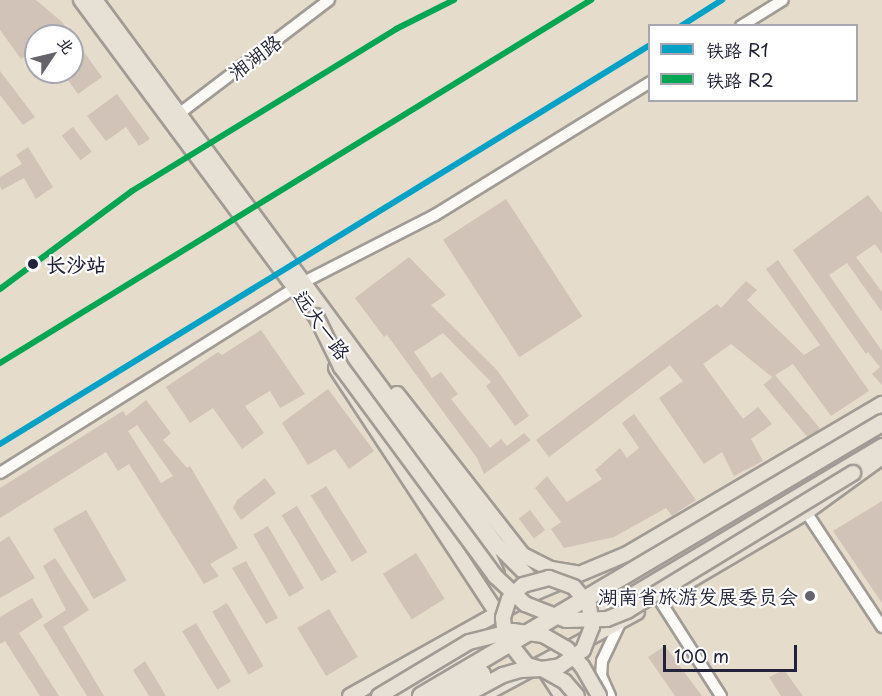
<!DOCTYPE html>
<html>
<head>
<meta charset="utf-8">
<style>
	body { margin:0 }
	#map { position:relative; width:882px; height:696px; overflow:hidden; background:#e6dccb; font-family:"Playpen Sans","LXGW WenKai TC",sans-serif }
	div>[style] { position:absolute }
	.building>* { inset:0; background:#d1c3b7; transform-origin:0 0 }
	.roads { filter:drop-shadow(2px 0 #a19b95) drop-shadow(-2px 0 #a19b95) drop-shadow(0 2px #a19b95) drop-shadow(0 -2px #a19b95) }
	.minor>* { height:10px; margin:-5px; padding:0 5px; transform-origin:5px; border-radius:5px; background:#fbfaf7 }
	.major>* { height:14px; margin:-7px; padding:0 7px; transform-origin:7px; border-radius:7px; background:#e7e0d4 }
	.bridges { filter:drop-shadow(2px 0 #a19b95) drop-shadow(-2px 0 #a19b95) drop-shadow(0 2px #a19b95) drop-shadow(0 -2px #a19b95) }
	.major-bridge>* { height:14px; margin:-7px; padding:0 7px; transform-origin:7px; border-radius:7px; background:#e7e0d4 }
	.highway-bridge>* { height:16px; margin:-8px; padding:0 8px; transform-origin:8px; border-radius:8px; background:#e7e0d4 }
	.rail-1>* { height:6px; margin:-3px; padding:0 3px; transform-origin:3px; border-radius:3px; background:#02a2c7 }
	.rail-2>* { height:6px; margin:-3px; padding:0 3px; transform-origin:3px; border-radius:3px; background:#00a651 }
	.dots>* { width:16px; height:16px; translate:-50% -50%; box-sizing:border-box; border:3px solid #fff; border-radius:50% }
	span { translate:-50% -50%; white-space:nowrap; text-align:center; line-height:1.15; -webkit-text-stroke:4.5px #fff; paint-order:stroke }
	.street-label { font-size:20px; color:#22223b }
	.stop-label { font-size:20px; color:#22223b; font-weight:700 }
	.left { translate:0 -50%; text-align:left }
	.poi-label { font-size:20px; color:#22223b }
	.right { translate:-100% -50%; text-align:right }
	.legend { position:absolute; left:648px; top:24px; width:210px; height:78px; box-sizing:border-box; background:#fff; border:2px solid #a7a7b1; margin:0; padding:8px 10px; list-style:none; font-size:18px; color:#22223b }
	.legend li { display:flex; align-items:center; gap:12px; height:30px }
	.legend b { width:30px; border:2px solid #a7a7b1 }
	.north { position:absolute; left:24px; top:24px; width:60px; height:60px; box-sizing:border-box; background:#fff; border:2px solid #a7a7b1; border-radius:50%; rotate:55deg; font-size:16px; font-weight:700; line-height:24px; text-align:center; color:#22223b }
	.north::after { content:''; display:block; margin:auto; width:21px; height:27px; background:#67636d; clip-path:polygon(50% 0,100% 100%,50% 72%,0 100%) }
	.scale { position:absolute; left:663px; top:645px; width:134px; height:27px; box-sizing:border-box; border:3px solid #22223b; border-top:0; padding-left:8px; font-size:18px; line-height:21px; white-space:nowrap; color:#22223b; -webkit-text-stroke:4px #fff; paint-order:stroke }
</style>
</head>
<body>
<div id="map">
	<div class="building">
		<i style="clip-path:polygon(0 0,36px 0,62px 22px,102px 77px,78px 94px,62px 72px,72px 72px,72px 36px,36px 36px,36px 49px,21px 59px,0 30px)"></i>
		<i style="clip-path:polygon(0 71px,35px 117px,23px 125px,0 95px)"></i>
		<i style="clip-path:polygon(117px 94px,150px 139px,139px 146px,126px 127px,106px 141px,87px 116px)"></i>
		<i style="left:73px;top:127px;width:31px;height:14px;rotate:53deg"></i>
		<i style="clip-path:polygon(28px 147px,53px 187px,36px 199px,24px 178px,2px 190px,0 186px,0 177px,22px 164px,16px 155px)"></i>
		<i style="clip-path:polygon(868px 195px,882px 213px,882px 254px,875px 244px,856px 257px,882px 292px,882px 312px,847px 263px,829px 275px,882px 351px,882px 385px,872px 374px,880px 367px,868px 352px,866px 354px,793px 250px)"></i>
		<i style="left:506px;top:199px;width:140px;height:75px;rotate:57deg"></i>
		<i style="clip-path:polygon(409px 257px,446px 295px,431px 305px,497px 370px,529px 416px,515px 426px,486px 386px,491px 382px,443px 333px,414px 352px,432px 378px,441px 372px,458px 394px,451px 399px,490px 448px,501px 439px,507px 446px,524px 433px,531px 440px,484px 474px,477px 458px,387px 335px,384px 337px,355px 298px)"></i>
		<i style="clip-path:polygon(778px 260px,869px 391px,831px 416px,793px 364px,772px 377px,731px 344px,703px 364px,743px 419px,758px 407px,772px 424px,751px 439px,763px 461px,734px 476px,722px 452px,704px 464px,659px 398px,683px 381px,670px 365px,549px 457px,536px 440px,717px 304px,721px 308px,746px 281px,757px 290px,747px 300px,804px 355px,820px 345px,766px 269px)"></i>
		<i style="clip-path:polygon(261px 330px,305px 394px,280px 408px,270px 391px,245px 406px,264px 433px,242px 449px,213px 408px,190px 423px,166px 387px,218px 352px,222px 355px)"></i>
		<i style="left:775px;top:375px;width:70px;height:15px;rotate:50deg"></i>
		<i style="clip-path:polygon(328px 389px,374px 451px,349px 469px,335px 449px,308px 465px,282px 423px)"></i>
		<i style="clip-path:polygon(evenodd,146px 400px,171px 433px,163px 440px,187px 468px,190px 466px,238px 548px,210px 564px,219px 576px,204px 584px,129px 464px,118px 471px,106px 452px,0 518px,0 488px,123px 411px,126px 416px,146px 400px,137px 425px,173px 476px,161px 483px,128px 431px,137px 425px)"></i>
		<i style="clip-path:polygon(634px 414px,696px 500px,672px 516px,666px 508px,614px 537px,564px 548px,551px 529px,561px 522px,535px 488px,547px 476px,567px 502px,602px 479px,595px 470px,620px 448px,627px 458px,639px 448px,622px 423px)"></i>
		<i style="clip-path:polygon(265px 478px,276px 493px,241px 520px,233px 508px,237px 500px)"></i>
		<i style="left:326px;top:486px;width:78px;height:18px;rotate:58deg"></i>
		<i style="clip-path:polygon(882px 501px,882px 603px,833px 531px)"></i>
		<i style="left:297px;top:506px;width:77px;height:18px;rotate:59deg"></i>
		<i style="left:86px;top:510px;width:81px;height:38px;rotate:60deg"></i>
		<i style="left:530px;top:510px;width:25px;height:14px;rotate:53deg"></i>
		<i style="left:268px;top:526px;width:72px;height:17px;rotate:60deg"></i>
		<i style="clip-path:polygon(9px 536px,35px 578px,0 598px,0 542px)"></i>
		<i style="left:416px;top:553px;width:54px;height:39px;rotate:58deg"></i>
		<i style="clip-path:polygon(55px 558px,89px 610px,63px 627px,104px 696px,87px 696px,43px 625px,66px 610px,43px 566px)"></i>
		<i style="clip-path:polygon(246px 561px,278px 618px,266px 624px,232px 568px)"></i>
		<i style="clip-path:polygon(32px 598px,43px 617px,19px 633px,59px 696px,40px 696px,5px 641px,0 644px,0 617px)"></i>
		<i style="left:227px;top:603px;width:73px;height:17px;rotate:60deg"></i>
		<i style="left:329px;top:609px;width:56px;height:37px;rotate:59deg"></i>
		<i style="left:196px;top:623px;width:68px;height:16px;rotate:59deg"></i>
		<i style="clip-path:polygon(665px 646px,702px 696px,675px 696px,648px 657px)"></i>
		<i style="clip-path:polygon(145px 661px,166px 696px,149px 696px,133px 670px)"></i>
		<i style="clip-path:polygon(784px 670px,803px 696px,781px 696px,769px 677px)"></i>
	</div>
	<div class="roads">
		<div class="minor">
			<i style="left:741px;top:26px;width:49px;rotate:-31.8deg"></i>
			<i style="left:180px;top:113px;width:187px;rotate:-37.2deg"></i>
			<i style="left:0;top:473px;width:359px;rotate:-32.1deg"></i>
			<i style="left:304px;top:282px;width:147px;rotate:-27.1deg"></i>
			<i style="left:435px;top:215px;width:253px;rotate:-31.7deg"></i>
			<i style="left:806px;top:512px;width:138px;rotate:56.5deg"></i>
			<i style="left:659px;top:599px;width:115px;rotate:57.4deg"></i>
			<i style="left:610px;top:696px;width:22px;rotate:-114deg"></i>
			<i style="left:601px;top:676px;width:15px;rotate:-86deg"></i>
			<i style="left:602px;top:661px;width:44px;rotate:-64.6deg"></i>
		</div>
		<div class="major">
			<i style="left:81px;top:0;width:407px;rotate:53.4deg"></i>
			<i style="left:324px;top:327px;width:282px;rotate:54.2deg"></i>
			<i style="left:489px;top:556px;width:20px;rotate:66deg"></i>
			<i style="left:95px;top:0;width:677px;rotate:53.59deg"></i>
			<i style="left:497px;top:545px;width:49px;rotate:45deg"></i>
			<i style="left:336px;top:368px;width:295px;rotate:56.7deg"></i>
			<i style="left:397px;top:394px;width:204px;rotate:52deg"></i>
			<i style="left:523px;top:555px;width:31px;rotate:27deg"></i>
			<i style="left:551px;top:569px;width:26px;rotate:9deg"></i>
			<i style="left:657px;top:546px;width:118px;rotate:-31.1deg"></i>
			<i style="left:682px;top:585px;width:144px;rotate:-30.5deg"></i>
			<i style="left:806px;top:512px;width:94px;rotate:-35.9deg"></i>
			<i style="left:592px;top:619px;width:338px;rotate:-30.8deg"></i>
			<i style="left:545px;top:670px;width:31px;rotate:57deg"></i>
			<i style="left:350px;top:696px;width:211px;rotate:-29.2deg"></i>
			<i style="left:534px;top:593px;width:101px;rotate:-22.8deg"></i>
			<i style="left:627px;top:554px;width:296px;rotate:-30.5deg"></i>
			<i style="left:400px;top:696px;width:120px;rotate:-29.3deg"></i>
			<i style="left:481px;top:696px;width:177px;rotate:-28.3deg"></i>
		</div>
	</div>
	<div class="bridges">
		<div class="major-bridge">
			<i style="left:316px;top:316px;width:57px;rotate:63.9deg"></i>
			<i style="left:341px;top:367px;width:260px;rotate:53.6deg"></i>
			<i style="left:495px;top:576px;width:41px;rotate:43deg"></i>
			<i style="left:525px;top:604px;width:44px;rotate:21.3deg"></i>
			<i style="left:566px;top:620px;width:41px;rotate:-1.4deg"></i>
			<i style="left:607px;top:619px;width:22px;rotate:-22deg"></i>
			<i style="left:627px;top:611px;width:265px;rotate:-31.4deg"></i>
			<i style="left:379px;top:696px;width:105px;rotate:-31deg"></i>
			<i style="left:469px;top:642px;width:45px;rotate:-14deg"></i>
			<i style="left:513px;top:631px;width:30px;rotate:8deg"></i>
			<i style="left:543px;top:635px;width:28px;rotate:30deg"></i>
			<i style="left:567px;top:649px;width:23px;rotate:49deg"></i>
			<i style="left:582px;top:666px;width:34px;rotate:60deg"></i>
			<i style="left:464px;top:696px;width:44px;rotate:-28.3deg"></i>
			<i style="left:503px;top:675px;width:19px;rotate:-16deg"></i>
			<i style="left:521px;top:670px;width:21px;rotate:-3deg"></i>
			<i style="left:542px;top:669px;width:18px;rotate:-9deg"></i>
			<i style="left:560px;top:666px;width:28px;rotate:-35deg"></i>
			<i style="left:583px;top:650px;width:25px;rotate:-69deg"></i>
			<i style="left:592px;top:627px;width:22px;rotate:-98deg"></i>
			<i style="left:589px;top:605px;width:23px;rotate:-130deg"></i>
			<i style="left:574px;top:587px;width:27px;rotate:-160deg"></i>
			<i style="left:549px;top:578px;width:27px;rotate:165deg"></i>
			<i style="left:523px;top:585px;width:20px;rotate:135deg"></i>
			<i style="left:509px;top:599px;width:20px;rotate:108deg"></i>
			<i style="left:503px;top:618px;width:19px;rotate:84deg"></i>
			<i style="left:505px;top:637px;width:36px;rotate:52deg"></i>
			<i style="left:527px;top:665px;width:16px;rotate:15deg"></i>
			<i style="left:542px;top:669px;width:26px;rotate:29deg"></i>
			<i style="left:565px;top:682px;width:18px;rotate:49deg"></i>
		</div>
		<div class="highway-bridge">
			<i style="left:421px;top:696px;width:536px;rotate:-30.63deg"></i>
			<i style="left:444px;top:696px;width:44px;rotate:-30.1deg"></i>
		</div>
	</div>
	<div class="rail-1">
		<i style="left:681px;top:26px;width:49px;rotate:-32.4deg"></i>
		<i style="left:0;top:444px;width:763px;rotate:-31.54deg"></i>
	</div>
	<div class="rail-2">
		<i style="left:0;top:289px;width:164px;rotate:-36.6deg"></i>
		<i style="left:132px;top:191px;width:310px;rotate:-31.5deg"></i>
		<i style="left:396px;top:29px;width:65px;rotate:-26.6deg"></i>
		<i style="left:0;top:363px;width:694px;rotate:-31.56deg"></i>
	</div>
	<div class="dots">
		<i style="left:33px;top:264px;background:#22223b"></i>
		<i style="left:810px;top:596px;background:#67636d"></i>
	</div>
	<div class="street-label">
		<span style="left:255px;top:57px;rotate:-37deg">湘湖路</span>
		<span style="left:322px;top:325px;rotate:54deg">远大一路</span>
	</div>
	<div class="stop-label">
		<span class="left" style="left:46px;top:264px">长沙站</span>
	</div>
	<div class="poi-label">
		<span class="right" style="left:798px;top:596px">湖南省旅游发展委员会</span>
	</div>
	<ul class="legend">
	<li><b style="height:8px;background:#02a2c7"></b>铁路 R1</li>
	<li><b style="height:8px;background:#00a651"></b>铁路 R2</li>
	</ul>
	<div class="north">北</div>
	<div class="scale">100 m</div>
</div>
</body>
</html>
